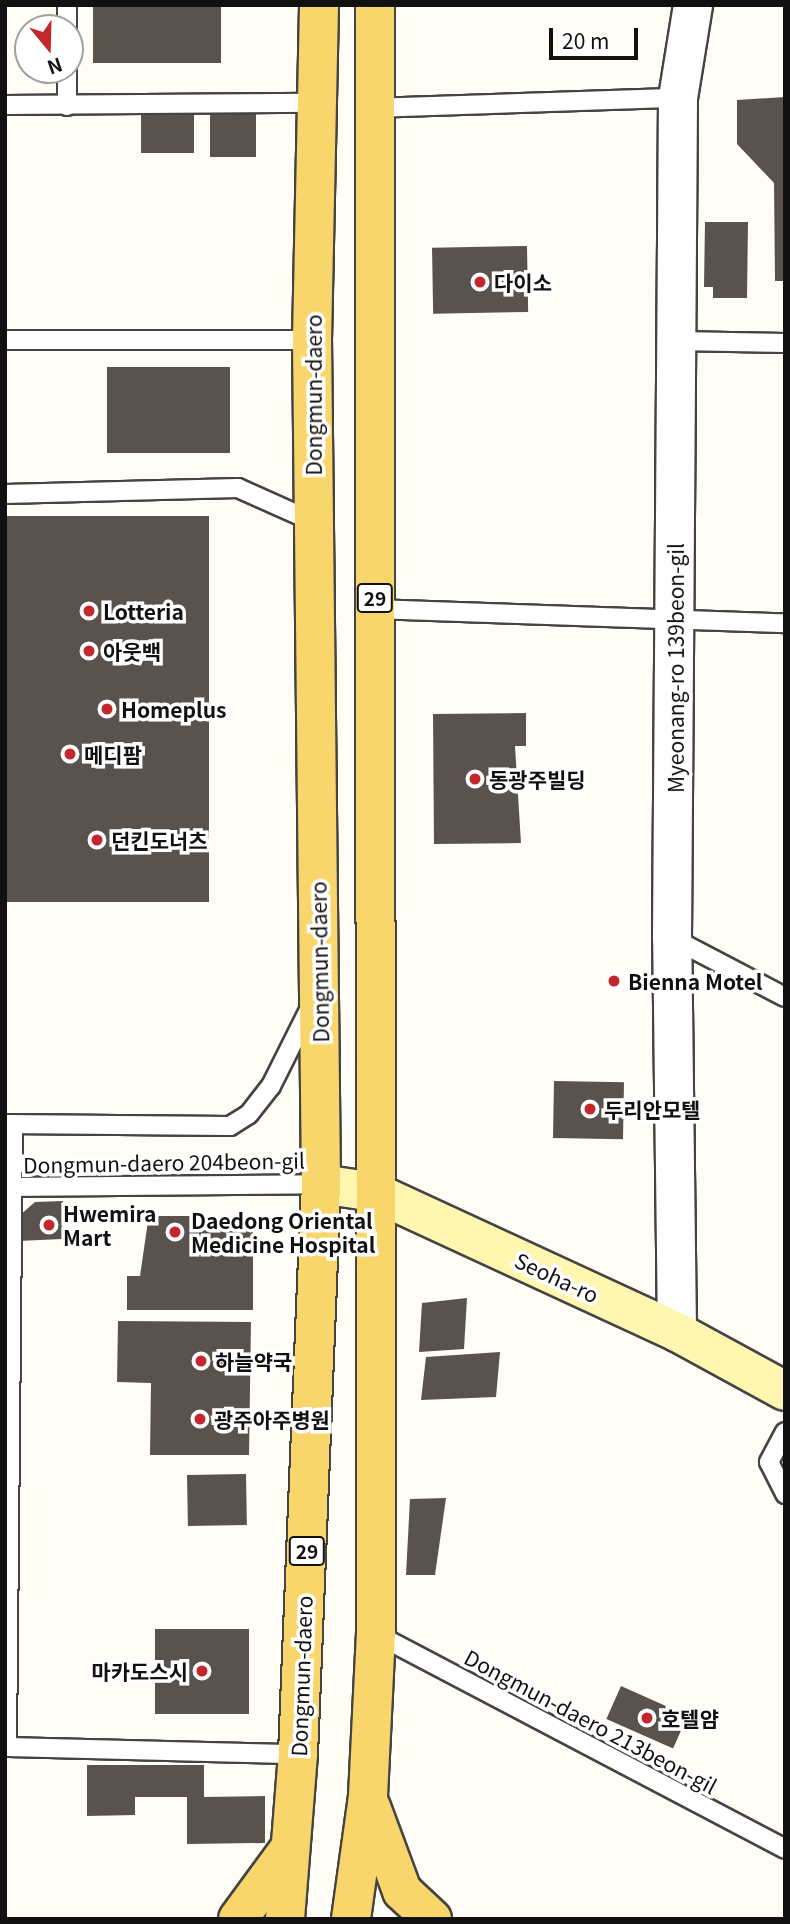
<!DOCTYPE html>
<html>
<head>
<meta charset="utf-8">
<style>
	body { margin:0 }
	#map { position:relative; width:790px; height:1924px; overflow:hidden; background:#fffdf5; font-family:Georgia,"Noto Sans KR",serif }
	div>[style] { position:absolute }
	.building>* { inset:0; background:#5a524d; transform-origin:0 0 }
	.roads { filter:drop-shadow(2px 0 #444) drop-shadow(-2px 0 #444) drop-shadow(0 2px #444) drop-shadow(0 -2px #444) }
	.service>* { height:18px; margin:-9px; padding:0 9px; transform-origin:9px; border-radius:9px; background:#fff }
	.tertiary>* { height:38px; margin:-19px; padding:0 19px; transform-origin:19px; border-radius:19px; background:#fff }
	.secondary>* { height:38px; margin:-19px; padding:0 19px; transform-origin:19px; border-radius:19px; background:#fff6b0 }
	.primary>* { height:38px; margin:-19px; padding:0 19px; transform-origin:19px; border-radius:19px; background:#f9d66b }
	.dots>* { width:19px; height:19px; translate:-50% -50%; box-sizing:border-box; border:4px solid #fff; border-radius:50% }
	span { translate:-50% -50%; white-space:nowrap; text-align:center; line-height:1.15; -webkit-text-stroke:7px #fff; paint-order:stroke }
	.shield-label span { padding:2px 5px; background:#fff; border:2px solid; border-radius:5px; -webkit-text-stroke-width:0 }
	.shield-label { font-size:19px; color:#111; font-weight:700 }
	.poi-label { font-size:21px; color:#111; font-weight:700 }
	.left { translate:0 -50%; text-align:left }
	.right { translate:-100% -50%; text-align:right }
	.street-label { font-size:21px; color:#111 }
	.frame { position:absolute; inset:0; border:7px solid #111; pointer-events:none }
	.north { position:absolute; left:14px; top:14px; width:70px; height:70px; box-sizing:border-box; background:#fff; border:2px solid #a0a0a0; border-radius:50%; rotate:161deg; font-size:19px; font-weight:700; line-height:28px; text-align:center; color:#111 }
	.north::after { content:''; display:block; margin:auto; width:24px; height:32px; background:#c4262e; clip-path:polygon(50% 0,100% 100%,50% 72%,0 100%) }
	.scale { position:absolute; left:549px; top:28px; width:89px; height:32px; box-sizing:border-box; border:4px solid #111; border-top:0; padding-left:9px; font-size:21px; line-height:24px; white-space:nowrap; color:#111; -webkit-text-stroke:5px #fff; paint-order:stroke }
</style>
</head>
<body>
<div id="map">
	<div class="building">
		<i style="left:93px;top:5px;width:128px;height:58px"></i>
		<i style="clip-path:polygon(785px 97px,785px 281px,775px 281px,774px 183px,737px 144px,737px 100px)"></i>
		<i style="left:210px;top:110px;width:46px;height:47px"></i>
		<i style="left:141px;top:111px;width:53px;height:42px"></i>
		<i style="clip-path:polygon(705px 222px,748px 222px,747px 298px,713px 298px,713px 287px,704px 287px)"></i>
		<i style="left:527px;top:246px;width:66px;height:95px;rotate:89deg"></i>
		<i style="left:107px;top:367px;width:123px;height:86px"></i>
		<i style="left:5px;top:516px;width:204px;height:386px"></i>
		<i style="clip-path:polygon(526px 713px,526px 746px,515px 746px,521px 843px,434px 844px,433px 714px)"></i>
		<i style="left:554px;top:1081px;width:70px;height:57px;rotate:1deg"></i>
		<i style="clip-path:polygon(63px 1201px,62px 1239px,18px 1241px,20px 1215px,35px 1202px)"></i>
		<i style="clip-path:polygon(159px 1216px,253px 1216px,253px 1310px,127px 1310px,127px 1276px,140px 1276px,148px 1221px)"></i>
		<i style="clip-path:polygon(467px 1298px,464px 1349px,419px 1352px,422px 1303px)"></i>
		<i style="clip-path:polygon(118px 1321px,251px 1322px,249px 1455px,150px 1455px,151px 1383px,117px 1382px)"></i>
		<i style="clip-path:polygon(500px 1352px,496px 1397px,421px 1400px,426px 1357px)"></i>
		<i style="left:246px;top:1474px;width:51px;height:59px;rotate:89deg"></i>
		<i style="clip-path:polygon(446px 1498px,435px 1575px,406px 1575px,410px 1499px)"></i>
		<i style="left:155px;top:1629px;width:94px;height:85px"></i>
		<i style="left:621px;top:1686px;width:73px;height:36px;rotate:24deg"></i>
		<i style="clip-path:polygon(87px 1765px,204px 1765px,204px 1797px,265px 1796px,265px 1843px,187px 1844px,187px 1797px,135px 1797px,135px 1815px,87px 1816px)"></i>
	</div>
	<div class="roads">
		<div class="service">
			<i style="left:67px;top:28px;width:23px;rotate:-90deg"></i>
			<i style="left:5px;top:105px;width:310px;rotate:-0.4deg"></i>
			<i style="left:67px;top:106px;width:36px;rotate:-90deg"></i>
			<i style="left:372px;top:108px;width:306px;rotate:-1.9deg"></i>
			<i style="left:5px;top:340px;width:307px"></i>
			<i style="left:677px;top:341px;width:108px;rotate:1.1deg"></i>
			<i style="left:5px;top:494px;width:233px;rotate:-1.5deg"></i>
			<i style="left:238px;top:488px;width:83px;rotate:24.1deg"></i>
			<i style="left:375px;top:609px;width:410px;rotate:2deg"></i>
			<i style="left:672px;top:938px;width:127px;rotate:27.6deg"></i>
			<i style="left:5px;top:1124px;width:225px;rotate:0.5deg"></i>
			<i style="left:230px;top:1126px;width:22px;rotate:-32deg"></i>
			<i style="left:249px;top:1114px;width:36px;rotate:-52deg"></i>
			<i style="left:271px;top:1086px;width:89px;rotate:-63.4deg"></i>
			<i style="left:5px;top:1187px;width:316px;rotate:-0.5deg"></i>
			<i style="left:785px;top:1432px;width:34px;rotate:118deg"></i>
			<i style="left:769px;top:1462px;width:36px;rotate:63deg"></i>
			<i style="left:376px;top:1634px;width:462px;rotate:27.7deg"></i>
			<i style="left:5px;top:1747px;width:293px;rotate:1.4deg"></i>
			<i style="left:7px;top:1747px;width:623px;rotate:-89.45deg"></i>
		</div>
		<div class="tertiary">
			<i style="left:677px;top:1332px;width:394px;rotate:-90.7deg"></i>
			<i style="left:672px;top:938px;width:840px;rotate:-89.59deg"></i>
			<i style="left:678px;top:98px;width:94px;rotate:-80.8deg"></i>
		</div>
		<div class="secondary">
			<i style="left:321px;top:1184px;width:54px;rotate:8.6deg"></i>
			<i style="left:374px;top:1192px;width:334px;rotate:24.8deg"></i>
			<i style="left:677px;top:1332px;width:123px;rotate:28.6deg"></i>
		</div>
		<div class="primary">
			<i style="left:371px;top:1807px;width:90px;rotate:69.7deg"></i>
			<i style="left:402px;top:1891px;width:41px;rotate:43deg"></i>
			<i style="left:238px;top:1919px;width:88px;rotate:-53.8deg"></i>
			<i style="left:285px;top:1919px;width:166px;rotate:-85.5deg"></i>
			<i style="left:298px;top:1754px;width:570px;rotate:-87.69deg"></i>
			<i style="left:321px;top:1184px;width:844px;rotate:-90.61deg"></i>
			<i style="left:312px;top:340px;width:335px;rotate:-88.8deg"></i>
			<i style="left:351px;top:1919px;width:124px;rotate:-82.1deg"></i>
			<i style="left:368px;top:1796px;width:162px;rotate:-87.2deg"></i>
			<i style="left:376px;top:1634px;width:1629px;rotate:-90.04deg"></i>
		</div>
	</div>
	<div class="dots">
		<i style="left:480px;top:282px;background:#c4262e"></i>
		<i style="left:89px;top:611px;background:#c4262e"></i>
		<i style="left:89px;top:651px;background:#c4262e"></i>
		<i style="left:107px;top:709px;background:#c4262e"></i>
		<i style="left:70px;top:754px;background:#c4262e"></i>
		<i style="left:475px;top:779px;background:#c4262e"></i>
		<i style="left:97px;top:840px;background:#c4262e"></i>
		<i style="left:614px;top:981px;background:#c4262e"></i>
		<i style="left:590px;top:1109px;background:#c4262e"></i>
		<i style="left:49px;top:1225px;background:#c4262e"></i>
		<i style="left:175px;top:1232px;background:#c4262e"></i>
		<i style="left:201px;top:1361px;background:#c4262e"></i>
		<i style="left:200px;top:1419px;background:#c4262e"></i>
		<i style="left:202px;top:1671px;background:#c4262e"></i>
		<i style="left:647px;top:1718px;background:#c4262e"></i>
	</div>
	<div class="shield-label">
		<span style="left:375px;top:598px">29</span>
		<span style="left:307px;top:1551px">29</span>
	</div>
	<div class="poi-label">
		<span class="left" style="left:494px;top:282px">다이소</span>
		<span class="left" style="left:103px;top:611px">Lotteria</span>
		<span class="left" style="left:103px;top:651px">아웃백</span>
		<span class="left" style="left:121px;top:709px">Homeplus</span>
		<span class="left" style="left:84px;top:754px">메디팜</span>
		<span class="left" style="left:489px;top:779px">동광주빌딩</span>
		<span class="left" style="left:111px;top:840px">던킨도너츠</span>
		<span class="left" style="left:628px;top:981px">Bienna Motel</span>
		<span class="left" style="left:604px;top:1109px">두리안모텔</span>
		<span class="left" style="left:63px;top:1225px">Hwemira<br>Mart</span>
		<span class="left" style="left:191px;top:1232px">Daedong Oriental<br>Medicine Hospital</span>
		<span class="left" style="left:215px;top:1361px">하늘약국</span>
		<span class="left" style="left:214px;top:1419px">광주아주병원</span>
		<span class="right" style="left:188px;top:1671px">마카도스시</span>
		<span class="left" style="left:661px;top:1718px">호텔얌</span>
	</div>
	<div class="street-label">
		<span style="left:313px;top:395px;rotate:-90deg">Dongmun-daero</span>
		<span style="left:675px;top:668px;rotate:-90deg">Myeonang-ro 139beon-gil</span>
		<span style="left:319px;top:962px;rotate:-91deg">Dongmun-daero</span>
		<span style="left:164px;top:1162px;rotate:-1deg">Dongmun-daero 204beon-gil</span>
		<span style="left:557px;top:1277px;rotate:25deg">Seoha-ro</span>
		<span style="left:301px;top:1676px;rotate:-88deg">Dongmun-daero</span>
		<span style="left:591px;top:1721px;rotate:28deg">Dongmun-daero 213beon-gil</span>
	</div>
	<div class="frame"></div>
	<div class="north">N</div>
	<div class="scale">20 m</div>
</div>
</body>
</html>
